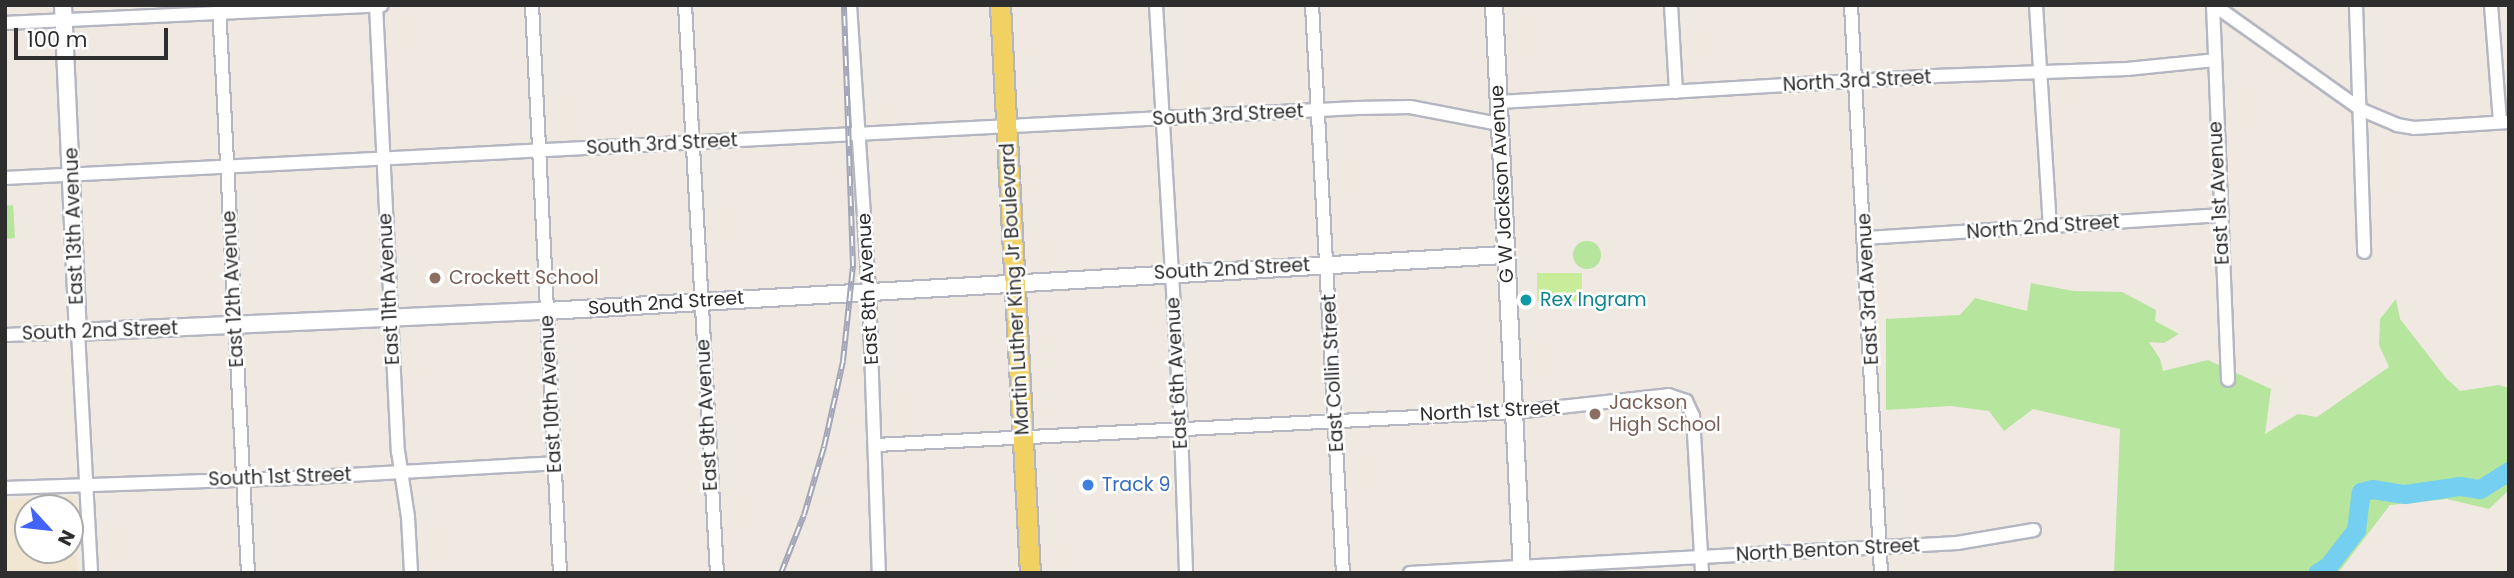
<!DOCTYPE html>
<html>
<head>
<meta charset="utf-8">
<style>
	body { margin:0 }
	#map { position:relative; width:2514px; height:578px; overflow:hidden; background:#efe9e1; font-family:Poppins,sans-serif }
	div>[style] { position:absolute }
	.education>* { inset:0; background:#f0e6d1 }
	.green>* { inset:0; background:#b6e59e }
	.round { border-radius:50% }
	.pitch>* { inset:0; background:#c9ec9a; transform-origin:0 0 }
	.river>* { height:19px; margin:-9.5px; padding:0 9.5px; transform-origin:9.5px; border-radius:9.5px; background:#75cff0 }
	.roads { filter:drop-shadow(2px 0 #b4b7c1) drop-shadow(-2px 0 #b4b7c1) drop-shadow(0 2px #b4b7c1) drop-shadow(0 -2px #b4b7c1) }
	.street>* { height:12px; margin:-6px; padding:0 6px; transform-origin:6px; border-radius:6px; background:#fff }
	.secondary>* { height:16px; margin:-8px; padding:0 8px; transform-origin:8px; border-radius:8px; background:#fff }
	.primary>* { height:19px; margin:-9.5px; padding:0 9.5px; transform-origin:9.5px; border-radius:9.5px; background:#f2d163 }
	.rail>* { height:6px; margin-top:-3px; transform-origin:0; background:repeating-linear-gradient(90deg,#fff 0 10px,#a3a6b8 0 20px); box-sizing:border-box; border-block:2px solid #a3a6b8 }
	.dots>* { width:19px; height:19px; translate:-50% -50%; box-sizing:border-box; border:4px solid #fff; border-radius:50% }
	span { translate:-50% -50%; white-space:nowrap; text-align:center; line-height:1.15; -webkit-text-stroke:5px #fff; paint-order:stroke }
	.street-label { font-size:19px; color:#2e2e2e }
	.education-label { font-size:19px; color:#785e54 }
	.left { translate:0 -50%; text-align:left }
	.culture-label { font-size:19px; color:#0d838f }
	.shop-label { font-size:19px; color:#366cbe }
	.frame { position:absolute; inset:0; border:7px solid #2e2e2e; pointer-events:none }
	.north { position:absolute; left:14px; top:494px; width:70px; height:70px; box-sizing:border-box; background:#fff; border:2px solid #ababab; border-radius:50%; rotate:117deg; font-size:19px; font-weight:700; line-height:28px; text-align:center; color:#2e2e2e }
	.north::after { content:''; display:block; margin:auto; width:24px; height:32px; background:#4264fb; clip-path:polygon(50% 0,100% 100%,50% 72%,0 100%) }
	.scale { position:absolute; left:14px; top:28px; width:154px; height:32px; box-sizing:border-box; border:4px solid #2e2e2e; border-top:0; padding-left:9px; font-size:21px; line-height:24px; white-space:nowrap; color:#2e2e2e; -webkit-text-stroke:5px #fff; paint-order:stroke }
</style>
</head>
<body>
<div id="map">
	<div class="education">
		<i style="clip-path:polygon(evenodd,73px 496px,78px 573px,5px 573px,5px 500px,73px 496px,28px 508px,70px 508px,70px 550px,28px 550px,28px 508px)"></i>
	</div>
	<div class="green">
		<i style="clip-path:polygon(13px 205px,15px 238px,5px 239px,5px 206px)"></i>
		<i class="round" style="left:1573px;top:241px;width:28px;height:28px"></i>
		<i style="clip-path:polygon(2031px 283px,2074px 291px,2122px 292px,2156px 310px,2155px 321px,2179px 334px,2164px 343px,2149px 342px,2160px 359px,2163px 371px,2208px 360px,2271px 389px,2265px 434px,2298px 414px,2317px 417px,2389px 367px,2379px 345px,2380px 319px,2396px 299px,2400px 319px,2446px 378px,2460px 391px,2499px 385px,2509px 388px,2509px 490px,2489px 509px,2447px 499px,2390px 505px,2338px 573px,2114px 573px,2120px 429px,2033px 409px,2004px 431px,1989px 411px,1950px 406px,1886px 410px,1886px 319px,1960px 315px,1975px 298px,2027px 311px)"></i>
	</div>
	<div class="pitch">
		<i style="left:1537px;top:273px;width:45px;height:28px"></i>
	</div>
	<div class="river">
		<i style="left:2317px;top:573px;width:13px;rotate:-32deg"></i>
		<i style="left:2328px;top:566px;width:46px;rotate:-52.1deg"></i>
		<i style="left:2356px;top:530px;width:38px;rotate:-83deg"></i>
		<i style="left:2361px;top:492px;width:11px;rotate:-15deg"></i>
		<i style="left:2372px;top:489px;width:33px;rotate:9deg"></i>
		<i style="left:2405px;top:494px;width:56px;rotate:-8.3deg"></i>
		<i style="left:2460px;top:486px;width:20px;rotate:9deg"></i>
		<i style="left:2480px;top:489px;width:34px;rotate:-32deg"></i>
	</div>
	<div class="roads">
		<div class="street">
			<i style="left:219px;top:5px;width:569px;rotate:87.08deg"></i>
			<i style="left:376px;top:5px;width:447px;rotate:87.2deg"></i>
			<i style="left:398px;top:451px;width:67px;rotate:81.4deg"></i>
			<i style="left:408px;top:517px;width:56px;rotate:86.9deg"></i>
			<i style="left:532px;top:5px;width:569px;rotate:87.18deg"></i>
			<i style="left:685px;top:5px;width:569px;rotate:86.78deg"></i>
			<i style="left:850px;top:5px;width:287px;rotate:86.2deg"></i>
			<i style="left:869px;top:291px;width:282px;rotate:88deg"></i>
			<i style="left:1156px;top:5px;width:424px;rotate:86.6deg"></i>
			<i style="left:1181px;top:428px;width:145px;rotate:88deg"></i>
			<i style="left:1312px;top:5px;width:569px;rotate:86.88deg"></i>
			<i style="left:1671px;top:5px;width:87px;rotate:86.7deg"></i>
			<i style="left:1851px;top:5px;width:569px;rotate:86.98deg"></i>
			<i style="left:2036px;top:5px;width:221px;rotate:86.4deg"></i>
			<i style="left:2213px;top:5px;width:375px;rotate:87.7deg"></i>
			<i style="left:2214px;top:5px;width:181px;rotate:35.4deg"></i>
			<i style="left:2362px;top:110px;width:38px;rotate:23deg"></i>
			<i style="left:2397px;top:125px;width:17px;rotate:10deg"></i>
			<i style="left:2414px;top:128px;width:95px;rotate:-3.6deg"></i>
			<i style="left:2356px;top:5px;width:247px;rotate:88.1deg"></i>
			<i style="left:2491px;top:5px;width:117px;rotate:85.6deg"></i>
			<i style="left:5px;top:23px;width:377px;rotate:-2.7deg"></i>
			<i style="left:1499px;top:102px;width:436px;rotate:-3.4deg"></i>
			<i style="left:1934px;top:76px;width:193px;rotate:-2.1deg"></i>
			<i style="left:2127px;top:69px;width:88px;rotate:-5.8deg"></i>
			<i style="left:5px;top:178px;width:1354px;rotate:-2.96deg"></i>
			<i style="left:1357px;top:108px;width:53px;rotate:-1.1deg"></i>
			<i style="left:1410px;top:107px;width:91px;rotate:10.8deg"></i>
			<i style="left:1866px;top:238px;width:355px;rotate:-3.7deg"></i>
			<i style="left:5px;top:335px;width:73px;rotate:-2.4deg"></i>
			<i style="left:78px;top:332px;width:241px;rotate:86.9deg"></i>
			<i style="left:876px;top:445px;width:640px;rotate:-2.96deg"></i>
			<i style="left:1515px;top:412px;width:154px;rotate:-6.3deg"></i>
			<i style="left:1668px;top:395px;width:19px;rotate:18deg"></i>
			<i style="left:1686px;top:401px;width:17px;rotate:65deg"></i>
			<i style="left:1693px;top:416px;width:157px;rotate:86.7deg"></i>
			<i style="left:5px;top:488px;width:310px;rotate:-2deg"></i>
			<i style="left:315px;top:477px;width:240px;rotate:-3.3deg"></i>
			<i style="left:1410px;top:573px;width:548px;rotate:-3.14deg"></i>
			<i style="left:1957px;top:543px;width:78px;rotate:-9.6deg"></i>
		</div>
		<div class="secondary">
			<i style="left:63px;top:5px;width:327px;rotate:87.4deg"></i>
			<i style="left:78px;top:332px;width:469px;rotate:-2.6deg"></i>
			<i style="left:547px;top:311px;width:960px;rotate:-3.35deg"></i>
			<i style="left:1494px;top:5px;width:569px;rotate:87.18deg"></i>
		</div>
		<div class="primary">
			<i style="left:1000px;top:5px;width:569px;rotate:86.98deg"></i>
		</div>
	</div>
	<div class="rail">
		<i style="left:781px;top:573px;width:62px;rotate:-68.4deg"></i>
		<i style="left:804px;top:515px;width:71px;rotate:-73.6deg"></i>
		<i style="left:824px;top:447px;width:88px;rotate:-77.5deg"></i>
		<i style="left:843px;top:361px;width:96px;rotate:-84deg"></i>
		<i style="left:853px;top:266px;width:261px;rotate:-92deg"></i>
	</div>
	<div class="dots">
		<i style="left:435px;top:278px;background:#8d6e63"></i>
		<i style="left:1526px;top:300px;background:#0f9aa8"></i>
		<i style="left:1595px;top:414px;background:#8d6e63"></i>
		<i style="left:1088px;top:485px;background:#3f7fe0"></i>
	</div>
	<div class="street-label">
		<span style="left:1857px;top:81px;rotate:-3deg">North 3rd Street</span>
		<span style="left:1228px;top:115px;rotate:-3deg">South 3rd Street</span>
		<span style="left:662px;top:144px;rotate:-3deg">South 3rd Street</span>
		<span style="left:1502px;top:184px;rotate:-93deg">G W Jackson Avenue</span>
		<span style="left:2219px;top:193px;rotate:-93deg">East 1st Avenue</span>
		<span style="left:74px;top:226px;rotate:-92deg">East 13th Avenue</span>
		<span style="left:2043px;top:227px;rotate:-4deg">North 2nd Street</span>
		<span style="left:1232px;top:269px;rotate:-3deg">South 2nd Street</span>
		<span style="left:233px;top:289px;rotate:-93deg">East 12th Avenue</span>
		<span style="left:389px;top:289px;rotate:-93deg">East 11th Avenue</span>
		<span style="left:868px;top:289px;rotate:-93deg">East 8th Avenue</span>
		<span style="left:1015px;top:289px;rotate:-93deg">Martin Luther King Jr Boulevard</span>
		<span style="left:1868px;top:289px;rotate:-93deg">East 3rd Avenue</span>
		<span style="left:666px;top:303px;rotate:-4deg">South 2nd Street</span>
		<span style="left:100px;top:331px;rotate:-2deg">South 2nd Street</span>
		<span style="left:1177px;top:373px;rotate:-93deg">East 6th Avenue</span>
		<span style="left:1333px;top:373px;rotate:-93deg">East Collin Street</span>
		<span style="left:551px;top:394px;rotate:-93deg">East 10th Avenue</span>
		<span style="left:1490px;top:411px;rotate:-3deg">North 1st Street</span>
		<span style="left:707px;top:415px;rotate:-93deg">East 9th Avenue</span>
		<span style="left:280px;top:477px;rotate:-2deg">South 1st Street</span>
		<span style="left:1828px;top:550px;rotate:-3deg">North Benton Street</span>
	</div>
	<div class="education-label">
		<span class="left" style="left:449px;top:278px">Crockett School</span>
		<span class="left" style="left:1609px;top:414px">Jackson<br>High School</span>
	</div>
	<div class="culture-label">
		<span class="left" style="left:1540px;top:300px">Rex Ingram</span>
	</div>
	<div class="shop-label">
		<span class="left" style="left:1102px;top:485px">Track 9</span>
	</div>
	<div class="frame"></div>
	<div class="north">N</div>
	<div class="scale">100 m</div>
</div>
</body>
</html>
